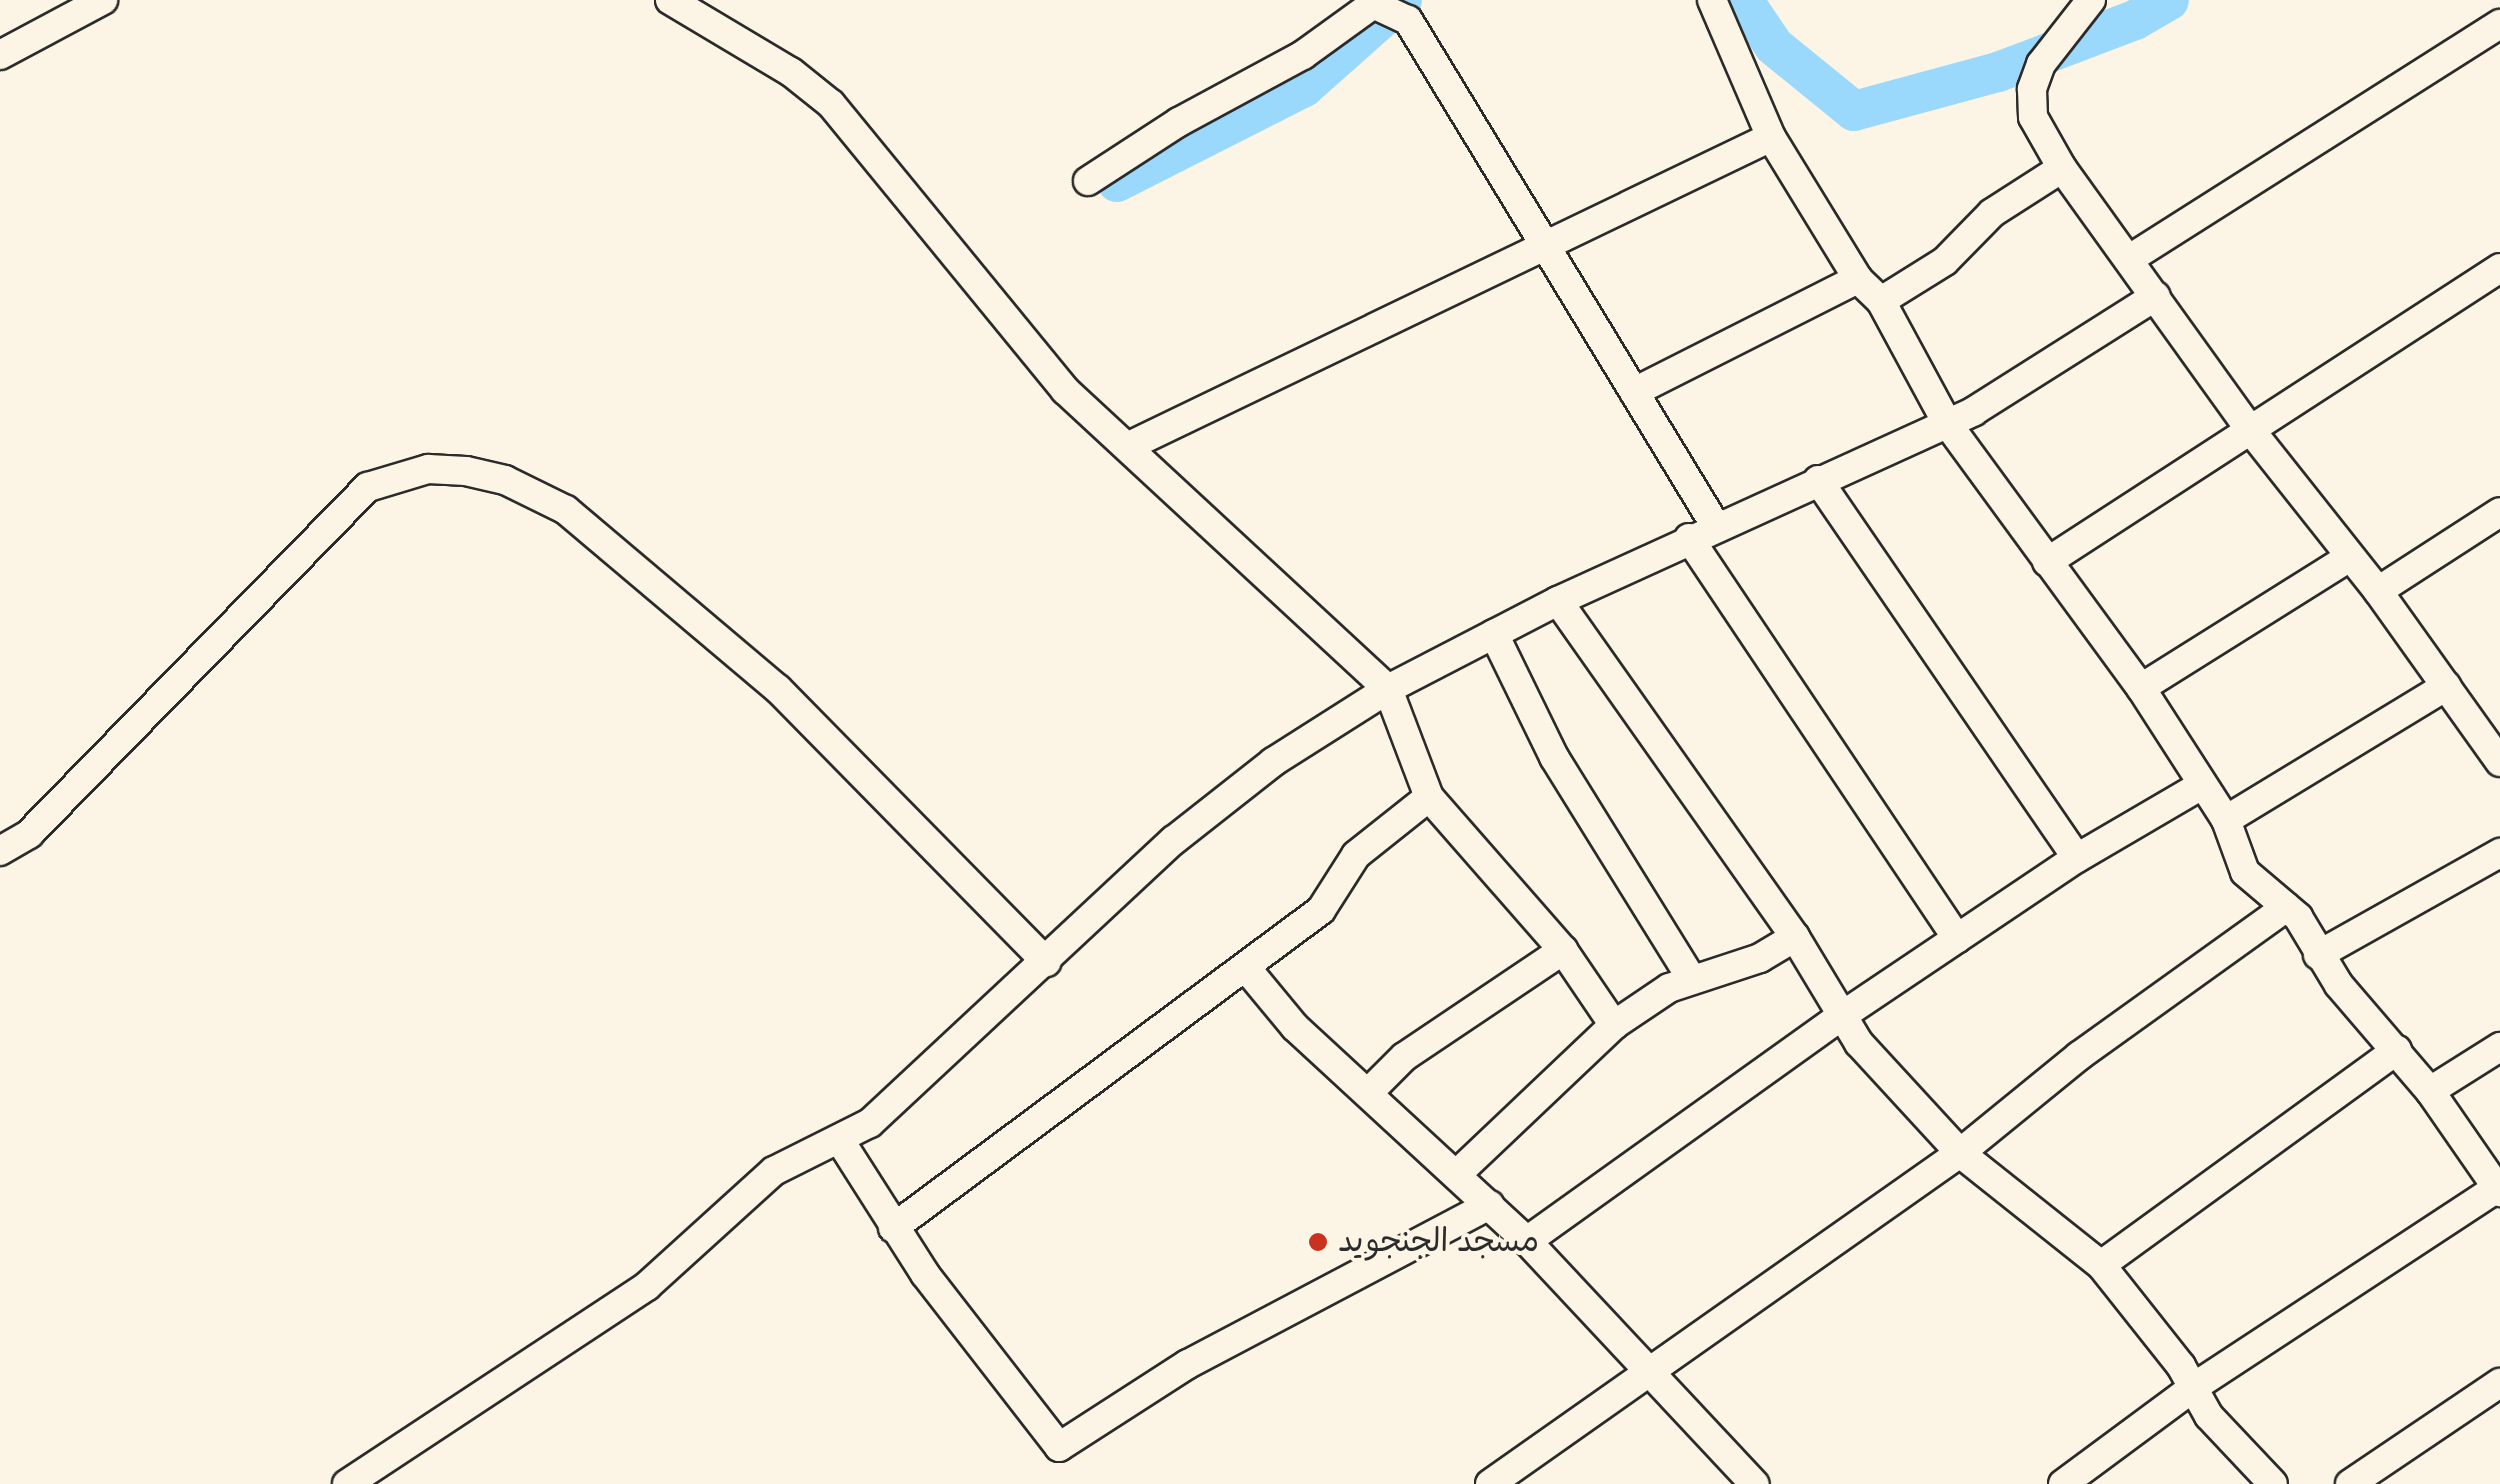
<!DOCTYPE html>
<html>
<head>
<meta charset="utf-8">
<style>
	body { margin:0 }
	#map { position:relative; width:2500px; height:1484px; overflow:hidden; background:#fcf5e5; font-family:Mynerve,"Playpen Sans Arabic",sans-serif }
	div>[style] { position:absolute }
	.river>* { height:40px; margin:-20px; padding:0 20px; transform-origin:20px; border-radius:20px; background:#9ad8fc }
	.roads { filter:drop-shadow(2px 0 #2b2b2b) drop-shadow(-2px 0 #2b2b2b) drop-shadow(0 2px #2b2b2b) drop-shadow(0 -2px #2b2b2b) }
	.street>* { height:28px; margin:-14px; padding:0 14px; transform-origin:14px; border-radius:14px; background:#fcf5e5 }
	.dots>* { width:28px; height:28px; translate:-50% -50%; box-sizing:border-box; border:5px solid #fcf5e5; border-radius:50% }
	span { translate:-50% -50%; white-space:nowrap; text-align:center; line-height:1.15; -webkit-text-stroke:8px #fcf5e5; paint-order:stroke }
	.poi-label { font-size:32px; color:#2b2b2b }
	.left { translate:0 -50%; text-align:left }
</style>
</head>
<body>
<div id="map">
	<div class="river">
		<i style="left:1743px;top:0;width:55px;rotate:56deg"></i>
		<i style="left:1774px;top:46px;width:103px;rotate:39.1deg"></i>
		<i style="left:1854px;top:111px;width:149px;rotate:-15.2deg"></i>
		<i style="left:1998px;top:72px;width:147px;rotate:-20.8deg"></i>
		<i style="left:2135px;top:20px;width:39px;rotate:-30deg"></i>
		<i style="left:1117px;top:182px;width:210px;rotate:-26.9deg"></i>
		<i style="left:1304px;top:87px;width:131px;rotate:-41.6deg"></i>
	</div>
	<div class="roads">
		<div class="street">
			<i style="left:670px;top:0;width:141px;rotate:30.8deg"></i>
			<i style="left:791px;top:72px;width:51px;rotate:38.7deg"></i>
			<i style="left:831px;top:104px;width:370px;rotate:50.7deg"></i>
			<i style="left:1065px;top:390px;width:440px;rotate:42.8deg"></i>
			<i style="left:1388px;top:689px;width:116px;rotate:69.2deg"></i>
			<i style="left:1429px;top:797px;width:203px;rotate:48.8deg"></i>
			<i style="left:1563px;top:950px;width:91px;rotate:55.8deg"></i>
			<i style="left:1614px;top:1025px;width:215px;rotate:136.5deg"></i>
			<i style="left:1712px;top:0;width:149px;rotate:66.7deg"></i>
			<i style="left:1771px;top:137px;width:167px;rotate:58.5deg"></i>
			<i style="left:1858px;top:279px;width:32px;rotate:44deg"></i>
			<i style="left:1881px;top:301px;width:139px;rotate:61.6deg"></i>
			<i style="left:1947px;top:423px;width:328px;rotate:53.8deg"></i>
			<i style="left:2141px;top:688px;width:157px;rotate:57.2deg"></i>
			<i style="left:2226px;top:820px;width:55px;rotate:69.9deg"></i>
			<i style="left:2245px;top:872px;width:70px;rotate:40.3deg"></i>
			<i style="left:2298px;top:917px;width:79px;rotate:58.9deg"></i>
			<i style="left:2339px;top:985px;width:140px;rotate:49.4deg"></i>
			<i style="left:2430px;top:1091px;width:123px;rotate:55.3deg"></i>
			<i style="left:2091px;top:0;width:81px;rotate:128deg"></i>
			<i style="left:2041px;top:64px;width:27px;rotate:110deg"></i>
			<i style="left:2032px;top:89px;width:28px;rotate:88deg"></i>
			<i style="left:2033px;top:117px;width:59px;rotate:60.4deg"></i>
			<i style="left:2062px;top:168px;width:325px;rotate:54.3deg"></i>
			<i style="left:2252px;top:432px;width:203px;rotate:51.6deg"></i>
			<i style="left:2378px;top:591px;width:210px;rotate:54.5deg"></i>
			<i style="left:1373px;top:4px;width:38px;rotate:25deg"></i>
			<i style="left:1408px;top:20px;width:591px;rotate:58.7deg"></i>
			<i style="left:0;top:55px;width:117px;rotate:-28.1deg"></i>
			<i style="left:1088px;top:181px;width:108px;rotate:-33deg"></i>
			<i style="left:1179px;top:122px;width:141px;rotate:-28.4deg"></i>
			<i style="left:1303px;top:55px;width:94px;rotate:-35.9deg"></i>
			<i style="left:2131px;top:258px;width:437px;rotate:-32.4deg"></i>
			<i style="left:1881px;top:301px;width:75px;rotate:-32deg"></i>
			<i style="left:1945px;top:261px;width:67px;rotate:-45.6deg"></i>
			<i style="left:1992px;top:213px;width:83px;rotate:-32.7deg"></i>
			<i style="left:1634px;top:392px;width:251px;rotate:-26.8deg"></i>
			<i style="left:1131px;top:445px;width:710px;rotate:-25.7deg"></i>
			<i style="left:1818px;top:480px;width:458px;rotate:55.6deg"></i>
			<i style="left:1689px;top:538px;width:482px;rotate:56.2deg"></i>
			<i style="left:2047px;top:562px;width:540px;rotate:-32.98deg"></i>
			<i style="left:2378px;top:591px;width:145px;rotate:-32.9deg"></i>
			<i style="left:1558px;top:601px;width:411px;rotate:54.8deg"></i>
			<i style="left:1795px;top:937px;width:124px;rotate:58.9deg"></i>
			<i style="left:1859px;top:1043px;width:149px;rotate:47.4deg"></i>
			<i style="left:1960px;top:1153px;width:180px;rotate:38.5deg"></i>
			<i style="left:2101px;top:1265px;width:129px;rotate:51.6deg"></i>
			<i style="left:2181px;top:1366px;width:57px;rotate:60.8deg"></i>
			<i style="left:2209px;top:1416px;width:93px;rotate:46.7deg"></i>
			<i style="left:1494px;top:634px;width:137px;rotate:64deg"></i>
			<i style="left:1554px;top:757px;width:262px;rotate:58.2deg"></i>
			<i style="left:2141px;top:688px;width:247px;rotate:-32.1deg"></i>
			<i style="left:2226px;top:820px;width:258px;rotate:-31.3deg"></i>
			<i style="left:0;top:851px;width:34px;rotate:-30deg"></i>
			<i style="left:29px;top:834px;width:485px;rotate:-45.7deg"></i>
			<i style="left:368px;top:487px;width:63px;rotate:-16.7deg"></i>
			<i style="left:428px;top:469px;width:38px;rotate:3deg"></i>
			<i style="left:466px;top:471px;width:40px;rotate:13deg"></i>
			<i style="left:505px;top:480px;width:68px;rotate:26.2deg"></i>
			<i style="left:566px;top:510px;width:277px;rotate:40.2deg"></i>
			<i style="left:778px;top:689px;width:383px;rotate:45.5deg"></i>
			<i style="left:2318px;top:955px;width:209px;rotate:-29.3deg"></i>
			<i style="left:1247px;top:969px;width:75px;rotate:50.4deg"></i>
			<i style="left:1295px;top:1027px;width:316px;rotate:42.7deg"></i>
			<i style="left:1527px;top:1241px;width:333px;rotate:46.9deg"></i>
			<i style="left:1614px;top:1025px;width:66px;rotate:-33.9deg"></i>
			<i style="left:1669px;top:988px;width:96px;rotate:-18.2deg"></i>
			<i style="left:1760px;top:958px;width:41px;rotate:-31deg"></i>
			<i style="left:2430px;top:1091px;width:83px;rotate:-32.2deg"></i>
			<i style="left:1368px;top:1093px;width:51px;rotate:-45deg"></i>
			<i style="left:1404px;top:1057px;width:192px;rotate:-33.9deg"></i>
			<i style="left:841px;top:1142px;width:156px;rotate:57.5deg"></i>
			<i style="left:925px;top:1274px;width:219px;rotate:52.2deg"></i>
			<i style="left:1059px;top:1447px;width:153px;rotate:-32.8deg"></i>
			<i style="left:1188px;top:1364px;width:341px;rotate:-27.8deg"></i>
			<i style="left:893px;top:1228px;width:533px;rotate:-36.61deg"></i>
			<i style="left:1321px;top:910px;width:65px;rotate:-57.5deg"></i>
			<i style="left:1356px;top:855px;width:93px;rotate:-38.5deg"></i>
			<i style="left:1527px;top:1241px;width:388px;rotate:-35.6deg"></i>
			<i style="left:1843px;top:1015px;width:282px;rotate:-33.9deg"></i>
			<i style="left:2077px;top:858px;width:145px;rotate:-30.3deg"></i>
			<i style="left:2101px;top:1265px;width:366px;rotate:-36deg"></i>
			<i style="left:347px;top:1484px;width:359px;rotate:-33.4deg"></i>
			<i style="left:647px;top:1286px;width:171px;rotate:-42.2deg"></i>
			<i style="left:774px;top:1171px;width:107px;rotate:-26.6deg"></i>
			<i style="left:870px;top:1123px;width:415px;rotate:-43deg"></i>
			<i style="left:1174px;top:840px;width:126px;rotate:-38.2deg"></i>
			<i style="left:1273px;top:762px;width:136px;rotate:-32.4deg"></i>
			<i style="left:1388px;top:689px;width:191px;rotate:-27.4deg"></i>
			<i style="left:1558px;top:601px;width:457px;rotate:-24.5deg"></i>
			<i style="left:1974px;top:411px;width:215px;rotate:-32.3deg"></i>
			<i style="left:1490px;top:1484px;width:575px;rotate:-35.16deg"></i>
			<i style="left:1960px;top:1153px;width:154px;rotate:-39.2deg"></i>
			<i style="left:2079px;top:1056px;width:255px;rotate:-35.7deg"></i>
			<i style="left:2063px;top:1484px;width:163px;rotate:-36.5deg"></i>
			<i style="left:2194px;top:1387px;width:363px;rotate:-33.3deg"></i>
			<i style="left:2350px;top:1484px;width:181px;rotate:-34deg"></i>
		</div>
	</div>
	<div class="dots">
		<i style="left:1318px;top:1242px;background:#c8321e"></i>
	</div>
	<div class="poi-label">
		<span class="left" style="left:1338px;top:1242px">مسجد الجنجويد</span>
	</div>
</div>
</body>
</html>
